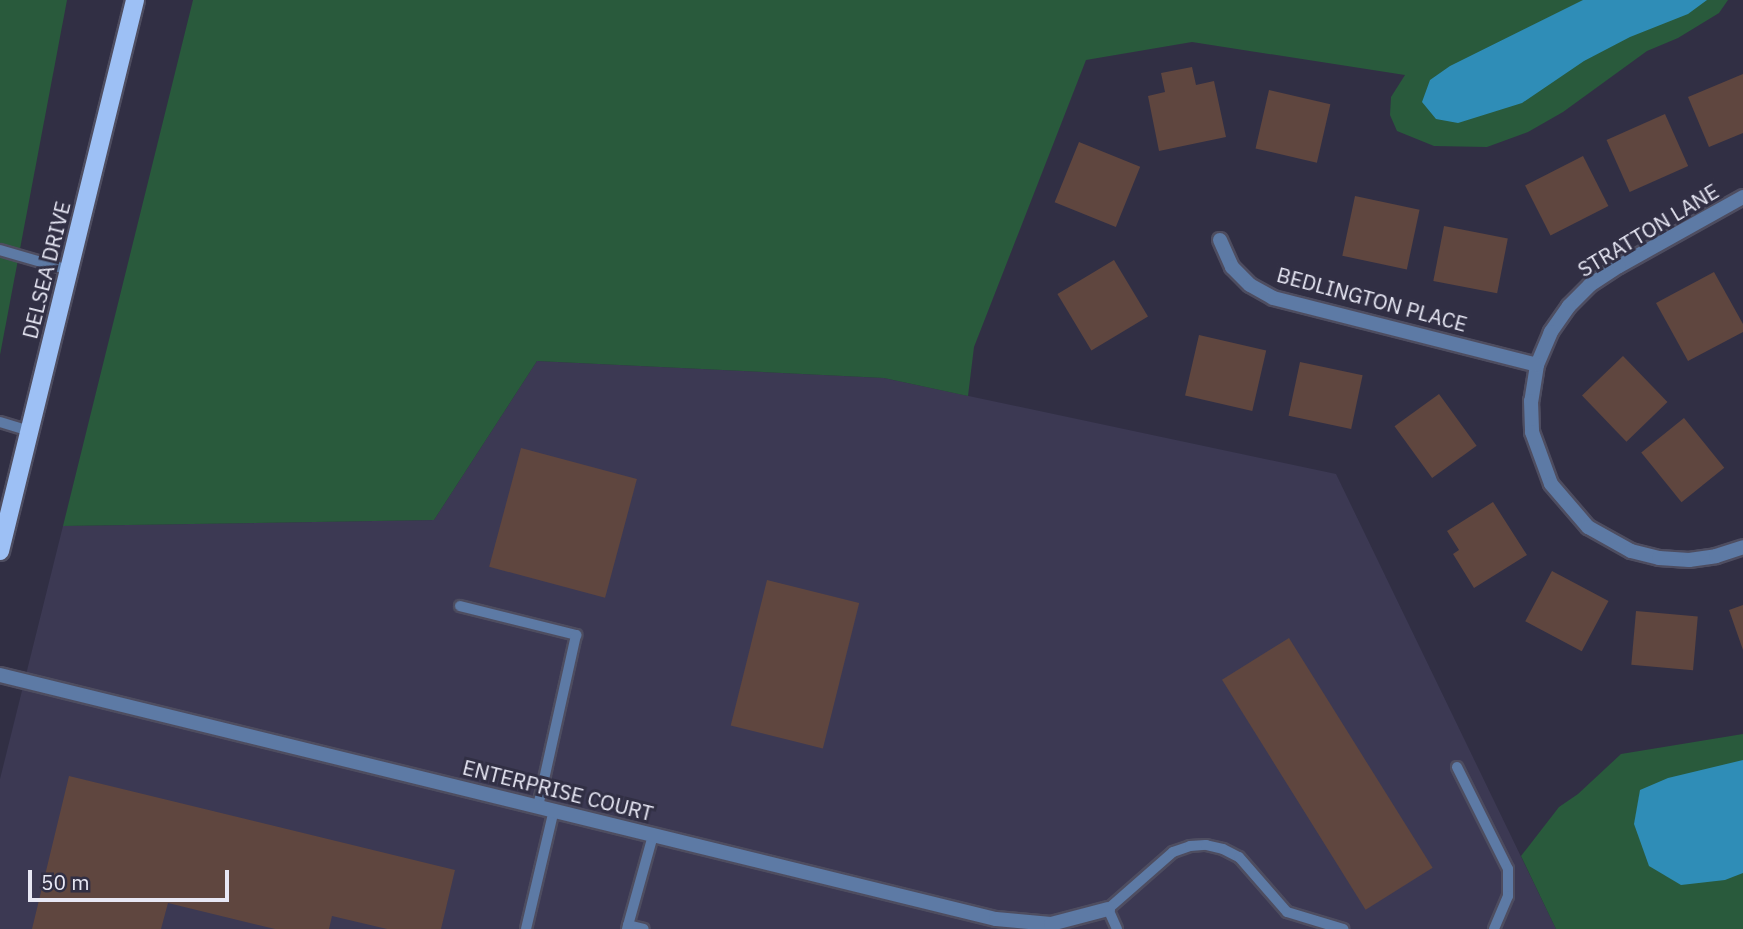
<!DOCTYPE html>
<html>
<head>
<meta charset="utf-8">
<style>
	body { margin:0 }
	#map { position:relative; width:1743px; height:929px; overflow:hidden; background:#312f44; font-family:"IBM Plex Sans",sans-serif }
	div>[style] { position:absolute }
	.built>* { inset:0; background:#3c3953 }
	.green>* { inset:0; background:#295a3c }
	.water>* { inset:0; background:#2f8db7 }
	.building>* { inset:0; background:#5f463f; transform-origin:0 0 }
	.roads { filter:drop-shadow(2px 0 #4e4d60) drop-shadow(-2px 0 #4e4d60) drop-shadow(0 2px #4e4d60) drop-shadow(0 -2px #4e4d60) }
	.lane>* { height:10px; margin:-5px; padding:0 5px; transform-origin:5px; border-radius:5px; background:#5d7aa5 }
	.street>* { height:14px; margin:-7px; padding:0 7px; transform-origin:7px; border-radius:7px; background:#5d7aa5 }
	.primary>* { height:18px; margin:-9px; padding:0 9px; transform-origin:9px; border-radius:9px; background:#9dc0f5 }
	span { translate:-50% -50%; white-space:nowrap; text-align:center; line-height:1.15; -webkit-text-stroke:6px #312f44; paint-order:stroke }
	.street-label { font-size:21px; color:#e8e8f5 }
	.scale { position:absolute; left:28px; top:870px; width:201px; height:32px; box-sizing:border-box; border:4px solid #e8e8f5; border-top:0; padding-left:9px; font-size:21px; line-height:24px; white-space:nowrap; color:#e8e8f5; -webkit-text-stroke:5px #312f44; paint-order:stroke }
</style>
</head>
<body>
<div id="map">
	<div class="built">
		<i style="clip-path:polygon(537px 361px,884px 378px,1336px 474px,1556px 929px,0 929px,0 779px,63px 526px,434px 520px)"></i>
	</div>
	<div class="green">
		<i style="clip-path:polygon(0 0,67px 0,0 355px)"></i>
		<i style="clip-path:polygon(193px 0,1728px 0,1719px 13px,1678px 38px,1647px 51px,1563px 112px,1528px 132px,1487px 147px,1434px 146px,1397px 131px,1390px 115px,1391px 97px,1405px 75px,1192px 42px,1086px 60px,974px 347px,968px 396px,884px 378px,537px 361px,434px 520px,63px 526px)"></i>
		<i style="clip-path:polygon(1743px 734px,1743px 929px,1556px 929px,1521px 856px,1559px 807px,1578px 794px,1621px 754px)"></i>
	</div>
	<div class="water">
		<i style="clip-path:polygon(1583px 0,1707px 0,1688px 14px,1630px 37px,1584px 61px,1522px 103px,1458px 123px,1436px 119px,1422px 102px,1430px 80px,1450px 66px)"></i>
		<i style="clip-path:polygon(1743px 760px,1743px 873px,1725px 880px,1681px 885px,1649px 866px,1634px 824px,1640px 790px,1668px 778px)"></i>
	</div>
	<div class="building">
		<i style="clip-path:polygon(1192px 67px,1196px 85px,1214px 81px,1226px 137px,1159px 151px,1148px 96px,1165px 92px,1161px 73px)"></i>
		<i style="clip-path:polygon(1743px 74px,1743px 133px,1709px 147px,1688px 97px)"></i>
		<i style="left:1269px;top:90px;width:63px;height:60px;rotate:13deg"></i>
		<i style="left:1665px;top:114px;width:57px;height:64px;rotate:66deg"></i>
		<i style="left:1079px;top:142px;width:66px;height:65px;rotate:22deg"></i>
		<i style="left:1583px;top:156px;width:56px;height:65px;rotate:63deg"></i>
		<i style="left:1355px;top:196px;width:66px;height:61px;rotate:12deg"></i>
		<i style="left:1444px;top:226px;width:65px;height:56px;rotate:11deg"></i>
		<i style="left:1114px;top:260px;width:66px;height:66px;rotate:59deg"></i>
		<i style="clip-path:polygon(1714px 272px,1743px 324px,1743px 332px,1688px 361px,1656px 303px)"></i>
		<i style="left:1199px;top:335px;width:69px;height:62px;rotate:13deg"></i>
		<i style="left:1623px;top:356px;width:64px;height:57px;rotate:46deg"></i>
		<i style="left:1300px;top:362px;width:64px;height:55px;rotate:12deg"></i>
		<i style="left:1439px;top:394px;width:64px;height:55px;rotate:54deg"></i>
		<i style="left:1684px;top:418px;width:64px;height:55px;rotate:51deg"></i>
		<i style="left:521px;top:448px;width:120px;height:123px;rotate:15deg"></i>
		<i style="clip-path:polygon(1493px 502px,1527px 555px,1474px 588px,1453px 554px,1459px 550px,1447px 531px)"></i>
		<i style="left:1552px;top:571px;width:64px;height:57px;rotate:28deg"></i>
		<i style="left:767px;top:580px;width:95px;height:150px;rotate:14deg"></i>
		<i style="clip-path:polygon(1743px 605px,1743px 650px,1729px 610px)"></i>
		<i style="left:1636px;top:611px;width:62px;height:54px;rotate:5deg"></i>
		<i style="left:1289px;top:638px;width:271px;height:79px;rotate:58deg"></i>
		<i style="clip-path:polygon(69px 776px,455px 870px,441px 929px,387px 929px,332px 916px,329px 929px,275px 929px,168px 903px,161px 929px,32px 929px)"></i>
	</div>
	<div class="roads">
		<div class="lane">
			<i style="left:0;top:250px;width:72px;rotate:16.2deg"></i>
			<i style="left:0;top:422px;width:30px;rotate:17deg"></i>
			<i style="left:460px;top:606px;width:120px;rotate:14deg"></i>
			<i style="left:576px;top:635px;width:175px;rotate:102.5deg"></i>
			<i style="left:1457px;top:767px;width:114px;rotate:63.4deg"></i>
			<i style="left:1508px;top:869px;width:27px;rotate:90deg"></i>
			<i style="left:1508px;top:896px;width:36px;rotate:113deg"></i>
			<i style="left:628px;top:925px;width:16px;rotate:14deg"></i>
			<i style="left:526px;top:929px;width:122px;rotate:-76.8deg"></i>
			<i style="left:627px;top:929px;width:98px;rotate:-74.5deg"></i>
			<i style="left:1117px;top:929px;width:22px;rotate:-114deg"></i>
			<i style="left:1108px;top:909px;width:86px;rotate:-41.2deg"></i>
			<i style="left:1173px;top:852px;width:18px;rotate:-19deg"></i>
			<i style="left:1190px;top:846px;width:16px;rotate:-4deg"></i>
			<i style="left:1206px;top:845px;width:17px;rotate:13deg"></i>
			<i style="left:1223px;top:849px;width:18px;rotate:27deg"></i>
			<i style="left:1239px;top:857px;width:73px;rotate:48.9deg"></i>
			<i style="left:1287px;top:912px;width:59px;rotate:16.9deg"></i>
		</div>
		<div class="street">
			<i style="left:1743px;top:197px;width:142px;rotate:150.9deg"></i>
			<i style="left:1619px;top:266px;width:35px;rotate:147deg"></i>
			<i style="left:1590px;top:285px;width:30px;rotate:135deg"></i>
			<i style="left:1569px;top:306px;width:32px;rotate:125deg"></i>
			<i style="left:1551px;top:332px;width:36px;rotate:113deg"></i>
			<i style="left:1537px;top:365px;width:36px;rotate:99deg"></i>
			<i style="left:1531px;top:401px;width:31px;rotate:88deg"></i>
			<i style="left:1532px;top:432px;width:55px;rotate:69.9deg"></i>
			<i style="left:1551px;top:484px;width:57px;rotate:49.3deg"></i>
			<i style="left:1588px;top:527px;width:49px;rotate:29.2deg"></i>
			<i style="left:1631px;top:551px;width:29px;rotate:14deg"></i>
			<i style="left:1659px;top:558px;width:30px;rotate:4deg"></i>
			<i style="left:1689px;top:560px;width:27px;rotate:-8deg"></i>
			<i style="left:1716px;top:556px;width:28px;rotate:-18deg"></i>
			<i style="left:1220px;top:240px;width:30px;rotate:66deg"></i>
			<i style="left:1232px;top:267px;width:25px;rotate:45deg"></i>
			<i style="left:1250px;top:285px;width:26px;rotate:29deg"></i>
			<i style="left:1273px;top:298px;width:272px;rotate:14.2deg"></i>
			<i style="left:0;top:675px;width:1025px;rotate:13.77deg"></i>
			<i style="left:996px;top:919px;width:55px;rotate:5.2deg"></i>
			<i style="left:1051px;top:924px;width:59px;rotate:-14.7deg"></i>
		</div>
		<div class="primary">
			<i style="left:0;top:551px;width:567px;rotate:-76.23deg"></i>
		</div>
	</div>
	<div class="street-label">
		<span style="left:1648px;top:230px;rotate:-31deg">STRATTON LANE</span>
		<span style="left:46px;top:270px;rotate:-76deg">DELSEA DRIVE</span>
		<span style="left:1372px;top:299px;rotate:15deg">BEDLINGTON PLACE</span>
		<span style="left:558px;top:790px;rotate:14deg">ENTERPRISE COURT</span>
	</div>
	<div class="scale">50 m</div>
</div>
</body>
</html>
